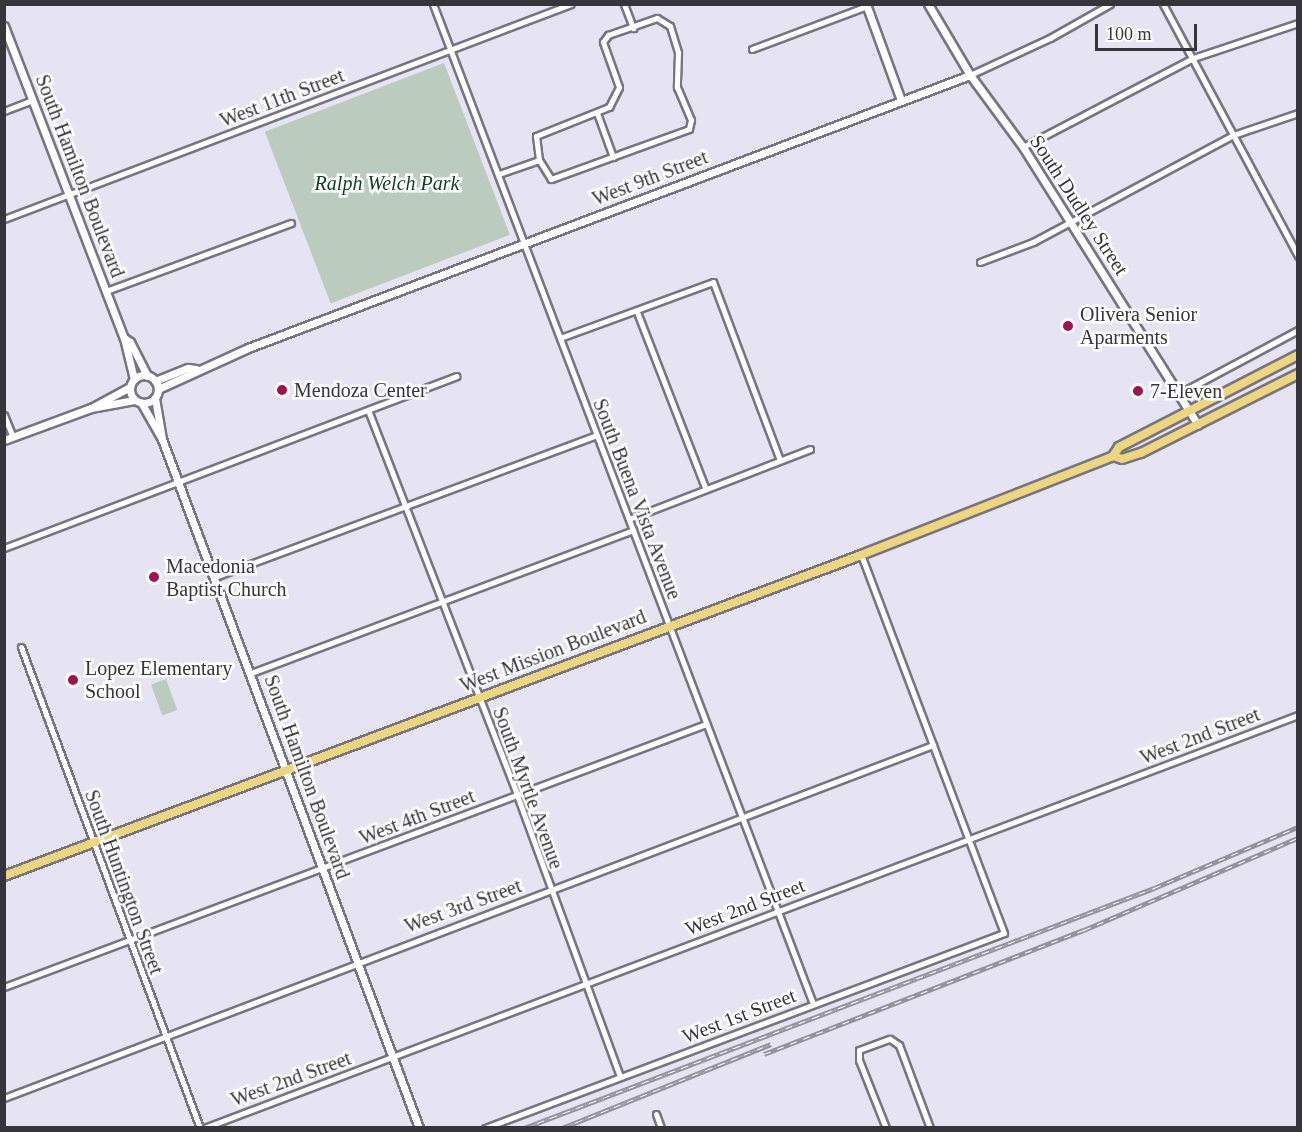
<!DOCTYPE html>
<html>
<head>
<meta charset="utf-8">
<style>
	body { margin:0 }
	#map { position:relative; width:1302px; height:1132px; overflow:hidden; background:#e6e4f2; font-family:Georgia,serif }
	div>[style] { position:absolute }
	.green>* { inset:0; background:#bbccbf; transform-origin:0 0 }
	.roads { filter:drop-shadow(2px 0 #777581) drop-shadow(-2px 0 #777581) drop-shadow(0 2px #777581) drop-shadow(0 -2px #777581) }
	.minor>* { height:5px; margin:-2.5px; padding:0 2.5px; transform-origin:2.5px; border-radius:2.5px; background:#fff }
	.tertiary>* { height:7px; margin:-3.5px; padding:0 3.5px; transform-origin:3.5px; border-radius:3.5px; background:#fff }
	.tertiary>.ring { margin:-3.5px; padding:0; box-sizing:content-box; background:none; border:7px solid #fff; border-radius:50% }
	.primary>* { height:8px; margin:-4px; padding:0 4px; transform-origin:4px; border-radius:4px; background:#edd67d }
	.rail>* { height:4.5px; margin-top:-2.25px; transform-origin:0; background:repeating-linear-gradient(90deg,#fff 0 7px,#94939d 0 14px); box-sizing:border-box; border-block:2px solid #94939d }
	.dots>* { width:16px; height:16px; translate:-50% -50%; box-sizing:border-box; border:3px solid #fff; border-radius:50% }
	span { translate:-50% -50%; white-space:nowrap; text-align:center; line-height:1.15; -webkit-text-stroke:5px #fff; paint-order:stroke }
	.street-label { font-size:20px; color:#36353b }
	.park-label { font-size:20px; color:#103f21; font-style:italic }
	.poi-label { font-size:20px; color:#36353b }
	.left { translate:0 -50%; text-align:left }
	.frame { position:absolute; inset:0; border:6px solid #36353b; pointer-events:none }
	.scale { position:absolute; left:1095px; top:24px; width:102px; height:27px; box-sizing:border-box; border:3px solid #36353b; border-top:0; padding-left:8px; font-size:18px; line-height:21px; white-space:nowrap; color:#36353b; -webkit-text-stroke:4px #fff; paint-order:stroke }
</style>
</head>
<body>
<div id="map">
	<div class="green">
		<i style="left:444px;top:63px;width:184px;height:192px;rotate:69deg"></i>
		<i style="left:166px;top:679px;width:33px;height:16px;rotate:70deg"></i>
	</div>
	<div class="roads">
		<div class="minor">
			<i style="left:433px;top:4px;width:1070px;rotate:69.19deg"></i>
			<i style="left:624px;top:4px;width:26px;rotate:69deg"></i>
			<i style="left:1163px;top:4px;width:286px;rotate:61.8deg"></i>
			<i style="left:657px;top:18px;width:15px;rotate:32deg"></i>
			<i style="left:670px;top:26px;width:28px;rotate:73deg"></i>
			<i style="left:678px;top:53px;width:34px;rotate:92deg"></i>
			<i style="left:677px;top:87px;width:36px;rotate:67deg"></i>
			<i style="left:691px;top:120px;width:9px;rotate:103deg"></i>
			<i style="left:689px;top:129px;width:147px;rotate:160.1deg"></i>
			<i style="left:551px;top:179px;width:22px;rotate:-122deg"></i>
			<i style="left:539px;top:160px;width:24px;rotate:-97deg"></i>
			<i style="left:536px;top:136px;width:79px;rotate:-21.7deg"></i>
			<i style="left:609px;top:107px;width:22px;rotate:-63deg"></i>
			<i style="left:619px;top:87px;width:48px;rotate:-109.6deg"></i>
			<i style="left:603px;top:42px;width:9px;rotate:-54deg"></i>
			<i style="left:608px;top:35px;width:52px;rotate:-19.1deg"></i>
			<i style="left:752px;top:49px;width:123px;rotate:-20.5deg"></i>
			<i style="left:970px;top:75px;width:88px;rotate:-24.8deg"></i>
			<i style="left:1050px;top:38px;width:69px;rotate:-29.5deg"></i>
			<i style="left:4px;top:111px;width:31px;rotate:-21deg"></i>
			<i style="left:597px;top:113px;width:47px;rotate:70deg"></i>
			<i style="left:1023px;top:147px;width:192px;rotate:-27.6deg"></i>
			<i style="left:1193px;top:58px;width:111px;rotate:-18.4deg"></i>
			<i style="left:499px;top:174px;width:42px;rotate:-19.3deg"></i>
			<i style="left:4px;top:219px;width:606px;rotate:-20.77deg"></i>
			<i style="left:980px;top:262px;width:57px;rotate:-20.7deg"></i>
			<i style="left:1033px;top:242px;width:227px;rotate:-28.1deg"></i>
			<i style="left:1233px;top:135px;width:69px;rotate:-18.7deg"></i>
			<i style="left:106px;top:291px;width:197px;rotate:-20.2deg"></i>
			<i style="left:637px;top:312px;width:188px;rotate:68.8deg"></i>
			<i style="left:560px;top:338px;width:163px;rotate:-20.1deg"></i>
			<i style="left:713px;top:282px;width:190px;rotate:69.4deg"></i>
			<i style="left:1180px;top:393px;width:134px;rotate:-28.1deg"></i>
			<i style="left:368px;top:410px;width:413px;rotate:68.8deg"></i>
			<i style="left:517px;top:795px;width:300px;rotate:69.9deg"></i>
			<i style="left:4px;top:415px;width:24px;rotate:68deg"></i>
			<i style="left:629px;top:519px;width:194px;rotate:-21.1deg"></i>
			<i style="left:4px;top:548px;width:484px;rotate:-20.8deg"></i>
			<i style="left:215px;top:577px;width:407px;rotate:-20.4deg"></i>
			<i style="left:21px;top:647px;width:513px;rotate:69.59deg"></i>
			<i style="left:251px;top:673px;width:408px;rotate:-20.5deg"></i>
			<i style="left:4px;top:987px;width:750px;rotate:-20.54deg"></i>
			<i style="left:4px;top:1098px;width:994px;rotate:-20.81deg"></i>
			<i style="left:656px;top:1114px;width:15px;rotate:70deg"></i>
			<i style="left:204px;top:1128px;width:1169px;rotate:-20.68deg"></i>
			<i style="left:485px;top:1128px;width:554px;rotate:-20.59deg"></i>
			<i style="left:1004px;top:933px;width:404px;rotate:-110.7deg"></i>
			<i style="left:886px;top:1128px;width:73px;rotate:-111.7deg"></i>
			<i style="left:859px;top:1060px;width:10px;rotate:-90deg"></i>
			<i style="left:859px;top:1050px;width:33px;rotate:-20deg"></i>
			<i style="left:890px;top:1039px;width:11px;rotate:34deg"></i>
			<i style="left:899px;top:1045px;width:89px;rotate:69.5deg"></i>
		</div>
		<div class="tertiary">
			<i style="left:866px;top:4px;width:102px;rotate:70deg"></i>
			<i style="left:928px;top:4px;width:82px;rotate:59.4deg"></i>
			<i style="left:970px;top:75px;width:89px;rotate:53.6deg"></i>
			<i style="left:1023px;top:147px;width:328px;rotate:57.8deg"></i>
			<i style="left:4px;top:26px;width:334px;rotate:69deg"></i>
			<i style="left:124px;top:338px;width:42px;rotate:76.3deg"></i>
			<i style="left:124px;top:338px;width:7px;rotate:34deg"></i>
			<i style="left:130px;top:342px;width:38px;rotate:63deg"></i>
			<i class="ring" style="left:130px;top:375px;width:21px;height:21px"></i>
			<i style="left:155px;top:381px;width:35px;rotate:-22deg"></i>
			<i style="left:188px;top:368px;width:8px;rotate:7deg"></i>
			<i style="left:158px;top:389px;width:99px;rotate:-24.5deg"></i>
			<i style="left:248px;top:348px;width:772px;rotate:-20.71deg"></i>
			<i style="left:155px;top:398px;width:42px;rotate:80.3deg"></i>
			<i style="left:162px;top:439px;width:735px;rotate:69.54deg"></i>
			<i style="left:142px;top:404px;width:40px;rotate:60.3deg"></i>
			<i style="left:91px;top:408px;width:44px;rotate:-28.3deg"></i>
			<i style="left:4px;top:440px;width:93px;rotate:-20.2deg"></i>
			<i style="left:91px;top:408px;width:44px;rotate:-10.5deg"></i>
		</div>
		<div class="primary">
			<i style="left:1113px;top:456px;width:9px;rotate:18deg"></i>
			<i style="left:1122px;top:459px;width:20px;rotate:-18deg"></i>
			<i style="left:1141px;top:453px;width:176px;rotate:-26.7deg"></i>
			<i style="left:4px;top:876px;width:915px;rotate:-20.53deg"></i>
			<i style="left:861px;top:555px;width:271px;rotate:-21.4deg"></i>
			<i style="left:1113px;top:456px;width:11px;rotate:-56deg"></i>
			<i style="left:1119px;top:447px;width:201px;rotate:-27.2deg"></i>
		</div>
	</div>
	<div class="rail">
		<i style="left:764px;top:1054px;width:343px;rotate:-21.2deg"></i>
		<i style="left:1084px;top:930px;width:233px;rotate:-23.3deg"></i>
		<i style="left:524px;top:1128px;width:674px;rotate:-20.85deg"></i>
		<i style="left:1154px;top:888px;width:156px;rotate:-23deg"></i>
		<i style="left:562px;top:1128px;width:225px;rotate:-21.9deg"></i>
	</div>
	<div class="dots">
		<i style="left:1068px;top:326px;background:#a31153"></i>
		<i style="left:282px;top:390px;background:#a31153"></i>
		<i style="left:1138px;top:391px;background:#a31153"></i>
		<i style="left:154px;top:577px;background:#a31153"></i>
		<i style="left:73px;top:680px;background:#a31153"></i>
	</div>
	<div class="street-label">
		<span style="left:282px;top:98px;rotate:-21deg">West 11th Street</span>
		<span style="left:80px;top:176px;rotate:69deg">South Hamilton Boulevard</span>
		<span style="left:650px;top:178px;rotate:-21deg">West 9th Street</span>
		<span style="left:1079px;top:205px;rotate:57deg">South Dudley Street</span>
		<span style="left:637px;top:499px;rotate:69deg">South Buena Vista Avenue</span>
		<span style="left:553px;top:651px;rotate:-21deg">West Mission Boulevard</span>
		<span style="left:1200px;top:736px;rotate:-21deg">West 2nd Street</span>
		<span style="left:307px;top:777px;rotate:70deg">South Hamilton Boulevard</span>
		<span style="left:528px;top:788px;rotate:70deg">South Myrtle Avenue</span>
		<span style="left:417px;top:817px;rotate:-21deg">West 4th Street</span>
		<span style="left:124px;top:882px;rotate:70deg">South Huntington Street</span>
		<span style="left:463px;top:906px;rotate:-20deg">West 3rd Street</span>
		<span style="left:745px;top:907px;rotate:-21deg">West 2nd Street</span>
		<span style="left:739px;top:1016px;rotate:-21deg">West 1st Street</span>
		<span style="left:291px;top:1079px;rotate:-20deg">West 2nd Street</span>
	</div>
	<div class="park-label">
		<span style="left:387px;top:183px">Ralph Welch Park</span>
	</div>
	<div class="poi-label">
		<span class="left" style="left:1080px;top:326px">Olivera Senior<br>Aparments</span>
		<span class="left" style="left:294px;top:390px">Mendoza Center</span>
		<span class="left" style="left:1150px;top:391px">7-Eleven</span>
		<span class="left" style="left:166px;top:578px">Macedonia<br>Baptist Church</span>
		<span class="left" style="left:85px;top:680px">Lopez Elementary<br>School</span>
	</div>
	<div class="frame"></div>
	<div class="scale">100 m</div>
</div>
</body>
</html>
